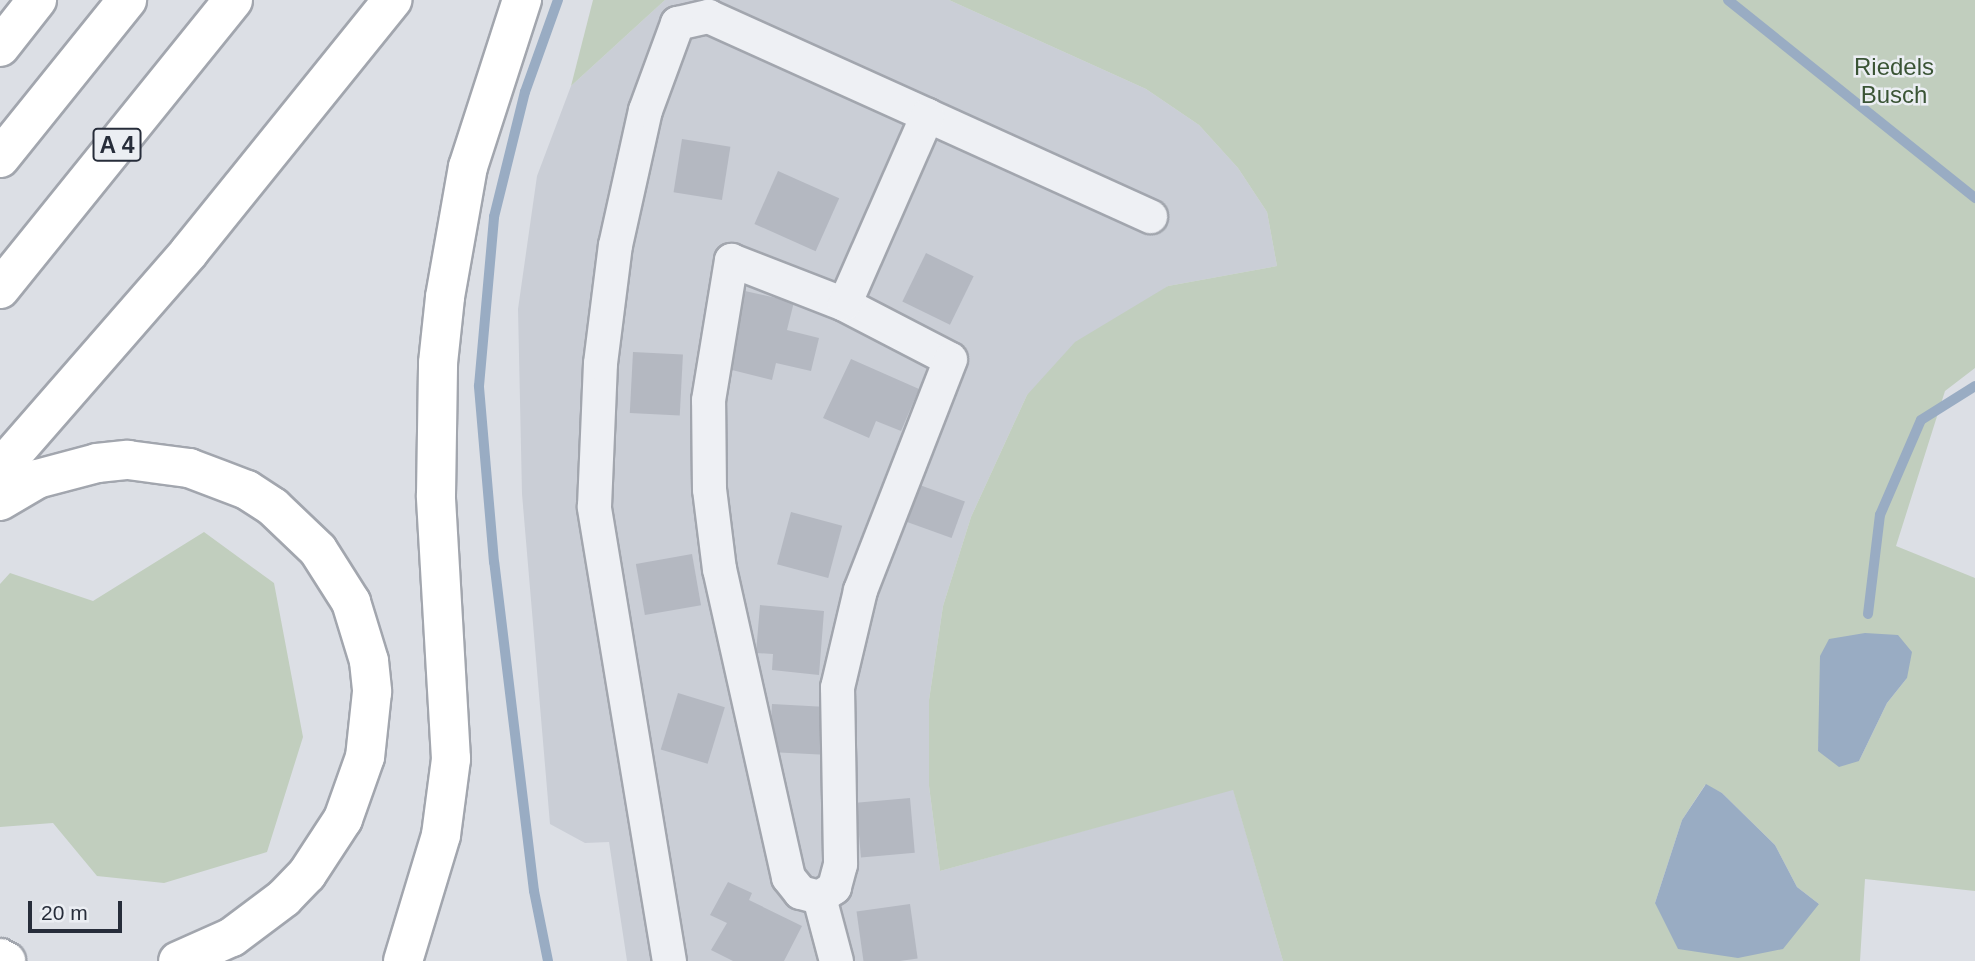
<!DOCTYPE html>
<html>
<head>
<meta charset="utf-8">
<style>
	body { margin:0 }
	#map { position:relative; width:1975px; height:961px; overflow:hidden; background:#dcdfe5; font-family:Arial,sans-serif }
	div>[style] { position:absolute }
	.built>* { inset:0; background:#caced6 }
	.green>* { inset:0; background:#c1cebe }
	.water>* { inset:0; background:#99acc3 }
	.stream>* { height:10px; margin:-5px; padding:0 5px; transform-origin:5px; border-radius:5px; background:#99acc3 }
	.building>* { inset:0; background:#b4b8c1; transform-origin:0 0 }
	.roads { filter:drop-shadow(2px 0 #a2a6ae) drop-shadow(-2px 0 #a2a6ae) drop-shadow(0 2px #a2a6ae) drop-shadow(0 -2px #a2a6ae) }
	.minor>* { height:33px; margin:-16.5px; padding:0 16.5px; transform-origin:16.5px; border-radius:16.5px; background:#eef0f4 }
	.highway>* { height:38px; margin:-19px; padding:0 19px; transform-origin:19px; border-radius:19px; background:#fff }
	span { translate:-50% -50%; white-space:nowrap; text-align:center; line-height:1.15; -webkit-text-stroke:5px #ebeef3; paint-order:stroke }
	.shield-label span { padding:2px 5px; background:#ebeef3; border:2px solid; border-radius:5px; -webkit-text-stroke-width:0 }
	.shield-label { font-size:23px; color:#272d3a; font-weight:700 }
	.park-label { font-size:24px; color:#3a5435 }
	.scale { position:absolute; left:28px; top:901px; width:94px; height:32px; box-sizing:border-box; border:4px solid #272d3a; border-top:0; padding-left:9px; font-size:21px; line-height:24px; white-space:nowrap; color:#272d3a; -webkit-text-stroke:5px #ebeef3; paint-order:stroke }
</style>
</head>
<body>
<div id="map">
	<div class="built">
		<i style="clip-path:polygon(665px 0,949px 0,1146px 89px,1199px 125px,1238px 168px,1267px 212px,1277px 266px,1168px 286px,1027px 395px,971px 517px,943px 606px,929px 700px,929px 786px,940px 871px,1233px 789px,1283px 961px,627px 961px,609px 842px,585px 843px,550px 824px,522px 494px,518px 309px,537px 176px,571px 86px)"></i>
	</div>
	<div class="green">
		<i style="clip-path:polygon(593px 0,665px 0,571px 86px)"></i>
		<i style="clip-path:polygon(evenodd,949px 0,1975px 0,1975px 368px,1945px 391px,1896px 546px,1975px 578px,1975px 891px,1865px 879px,1860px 961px,1283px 961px,1233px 790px,940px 871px,929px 786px,929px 700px,943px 606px,971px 517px,1027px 395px,1075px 342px,1168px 286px,1277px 266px,1267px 212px,1238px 168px,1199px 125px,1146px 89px,949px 0,1907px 678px,1887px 703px,1859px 761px,1818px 751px,1821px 711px,1907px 678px,949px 0,1705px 785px,1722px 793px,1775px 845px,1797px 887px,1819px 904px,1655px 903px,1682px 820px,1705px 785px)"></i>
		<i style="clip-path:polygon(204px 532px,274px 583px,303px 737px,267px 852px,164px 883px,97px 876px,53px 823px,0 827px,0 584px,10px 573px,93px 601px)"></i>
	</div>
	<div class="water">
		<i style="clip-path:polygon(1865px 633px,1898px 635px,1912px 652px,1907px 678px,1887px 703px,1859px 761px,1839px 767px,1818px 751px,1820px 656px,1829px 639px)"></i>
		<i style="clip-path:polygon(1706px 784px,1722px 793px,1775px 845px,1797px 887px,1819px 904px,1783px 949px,1738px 958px,1678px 949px,1655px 903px,1682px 820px)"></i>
	</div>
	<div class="stream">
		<i style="left:1728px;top:0;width:317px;rotate:38.7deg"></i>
		<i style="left:1868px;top:614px;width:100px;rotate:-83.1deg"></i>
		<i style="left:1880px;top:515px;width:103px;rotate:-66.7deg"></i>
		<i style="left:1921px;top:420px;width:64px;rotate:-32.2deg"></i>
		<i style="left:548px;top:961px;width:71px;rotate:-101.3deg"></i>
		<i style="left:534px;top:891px;width:331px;rotate:-96.9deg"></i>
		<i style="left:494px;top:562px;width:177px;rotate:-94.9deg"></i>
		<i style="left:479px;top:386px;width:170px;rotate:-84.9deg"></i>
		<i style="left:494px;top:217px;width:129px;rotate:-76.1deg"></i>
		<i style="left:525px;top:92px;width:98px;rotate:-70.3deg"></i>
	</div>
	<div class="building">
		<i style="left:682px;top:139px;width:49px;height:54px;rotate:9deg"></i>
		<i style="left:778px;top:171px;width:67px;height:58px;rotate:24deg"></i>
		<i style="left:926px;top:253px;width:53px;height:54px;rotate:26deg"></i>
		<i style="clip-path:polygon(745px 291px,794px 302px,787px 330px,819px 338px,811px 371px,776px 363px,772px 380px,724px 368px)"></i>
		<i style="left:633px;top:352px;width:50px;height:61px;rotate:3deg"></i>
		<i style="clip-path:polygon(851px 359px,919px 389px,901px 431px,876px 421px,869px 438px,823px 418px)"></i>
		<i style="left:917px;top:484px;width:51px;height:39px;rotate:20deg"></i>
		<i style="left:791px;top:512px;width:53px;height:54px;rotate:15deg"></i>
		<i style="left:692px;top:554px;width:52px;height:57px;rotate:80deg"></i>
		<i style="clip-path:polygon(760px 605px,824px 611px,819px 675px,772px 670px,773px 654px,756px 653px)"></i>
		<i style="left:678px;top:693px;width:49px;height:59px;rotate:17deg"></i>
		<i style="left:772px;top:704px;width:55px;height:48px;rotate:3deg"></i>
		<i style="left:910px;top:798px;width:55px;height:54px;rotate:85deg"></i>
		<i style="clip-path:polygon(728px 882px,752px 893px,749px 900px,802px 926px,784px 961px,733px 961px,711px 950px,727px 923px,710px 915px)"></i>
		<i style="left:910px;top:904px;width:55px;height:54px;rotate:82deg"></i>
	</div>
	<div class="roads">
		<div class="minor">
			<i style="left:927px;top:115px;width:245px;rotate:24.4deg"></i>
			<i style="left:731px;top:260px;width:121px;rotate:21.3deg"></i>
			<i style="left:844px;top:304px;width:119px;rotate:27.4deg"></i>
			<i style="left:950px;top:359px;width:248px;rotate:111.3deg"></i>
			<i style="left:860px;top:590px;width:100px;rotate:103.3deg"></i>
			<i style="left:837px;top:687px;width:177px;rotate:89deg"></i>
			<i style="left:840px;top:864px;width:24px;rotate:105deg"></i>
			<i style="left:834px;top:887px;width:18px;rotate:146deg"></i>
			<i style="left:819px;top:897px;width:20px;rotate:-165deg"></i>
			<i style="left:800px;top:892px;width:19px;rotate:-129deg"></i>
			<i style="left:788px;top:877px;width:316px;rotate:-102.6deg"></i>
			<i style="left:719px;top:569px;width:81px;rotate:-97.1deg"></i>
			<i style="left:709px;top:489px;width:89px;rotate:-90.6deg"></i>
			<i style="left:708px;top:400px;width:142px;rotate:-80.7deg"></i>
			<i style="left:819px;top:897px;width:66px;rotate:75.1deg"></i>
			<i style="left:669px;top:961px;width:461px;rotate:-99.4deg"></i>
			<i style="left:594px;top:506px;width:143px;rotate:-87.6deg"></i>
			<i style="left:600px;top:363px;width:119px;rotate:-82.8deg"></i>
			<i style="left:615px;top:245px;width:138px;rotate:-77.5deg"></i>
			<i style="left:645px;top:110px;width:93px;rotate:-69.8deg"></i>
			<i style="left:677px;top:23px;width:32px;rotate:-13deg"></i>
			<i style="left:708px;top:16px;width:240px;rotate:24.3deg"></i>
			<i style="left:927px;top:115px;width:206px;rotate:113.7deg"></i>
		</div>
		<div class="highway">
			<i style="left:0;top:47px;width:60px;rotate:-51.8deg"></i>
			<i style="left:0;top:158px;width:203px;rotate:-51.2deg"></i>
			<i style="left:0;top:289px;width:371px;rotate:-51.1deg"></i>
			<i style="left:0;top:469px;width:288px;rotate:-48.9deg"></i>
			<i style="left:189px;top:252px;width:324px;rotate:-51.1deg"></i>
			<i style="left:0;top:501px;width:43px;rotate:-30.7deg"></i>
			<i style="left:37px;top:479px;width:62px;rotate:-14.9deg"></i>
			<i style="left:97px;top:463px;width:31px;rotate:-6deg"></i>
			<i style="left:128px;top:460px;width:62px;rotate:7.5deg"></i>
			<i style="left:189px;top:468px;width:62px;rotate:20.8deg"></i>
			<i style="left:247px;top:490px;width:31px;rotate:33deg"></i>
			<i style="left:273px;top:507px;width:62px;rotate:43.7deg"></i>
			<i style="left:318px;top:550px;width:62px;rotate:57.6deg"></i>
			<i style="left:351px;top:602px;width:62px;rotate:73deg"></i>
			<i style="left:369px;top:661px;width:31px;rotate:84deg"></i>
			<i style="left:372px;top:692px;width:65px;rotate:96.1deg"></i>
			<i style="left:365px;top:757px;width:66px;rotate:109.5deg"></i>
			<i style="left:343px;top:819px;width:66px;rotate:123.2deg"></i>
			<i style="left:307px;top:874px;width:33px;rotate:134deg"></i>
			<i style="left:284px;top:898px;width:65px;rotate:143.1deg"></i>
			<i style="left:232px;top:937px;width:59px;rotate:156deg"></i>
			<i style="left:0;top:958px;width:7px;rotate:27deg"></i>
			<i style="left:403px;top:961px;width:132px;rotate:-73.2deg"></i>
			<i style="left:441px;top:835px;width:77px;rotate:-82.5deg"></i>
			<i style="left:451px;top:759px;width:264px;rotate:-93.3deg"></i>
			<i style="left:436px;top:495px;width:132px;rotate:-89.1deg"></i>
			<i style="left:438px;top:363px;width:66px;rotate:-83.9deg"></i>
			<i style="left:445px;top:297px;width:132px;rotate:-80deg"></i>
			<i style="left:468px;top:167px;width:176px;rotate:-72.1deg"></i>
		</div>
	</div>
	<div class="shield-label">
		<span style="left:117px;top:145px">A 4</span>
	</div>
	<div class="park-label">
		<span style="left:1894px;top:81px">Riedels<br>Busch</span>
	</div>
	<div class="scale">20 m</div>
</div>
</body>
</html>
